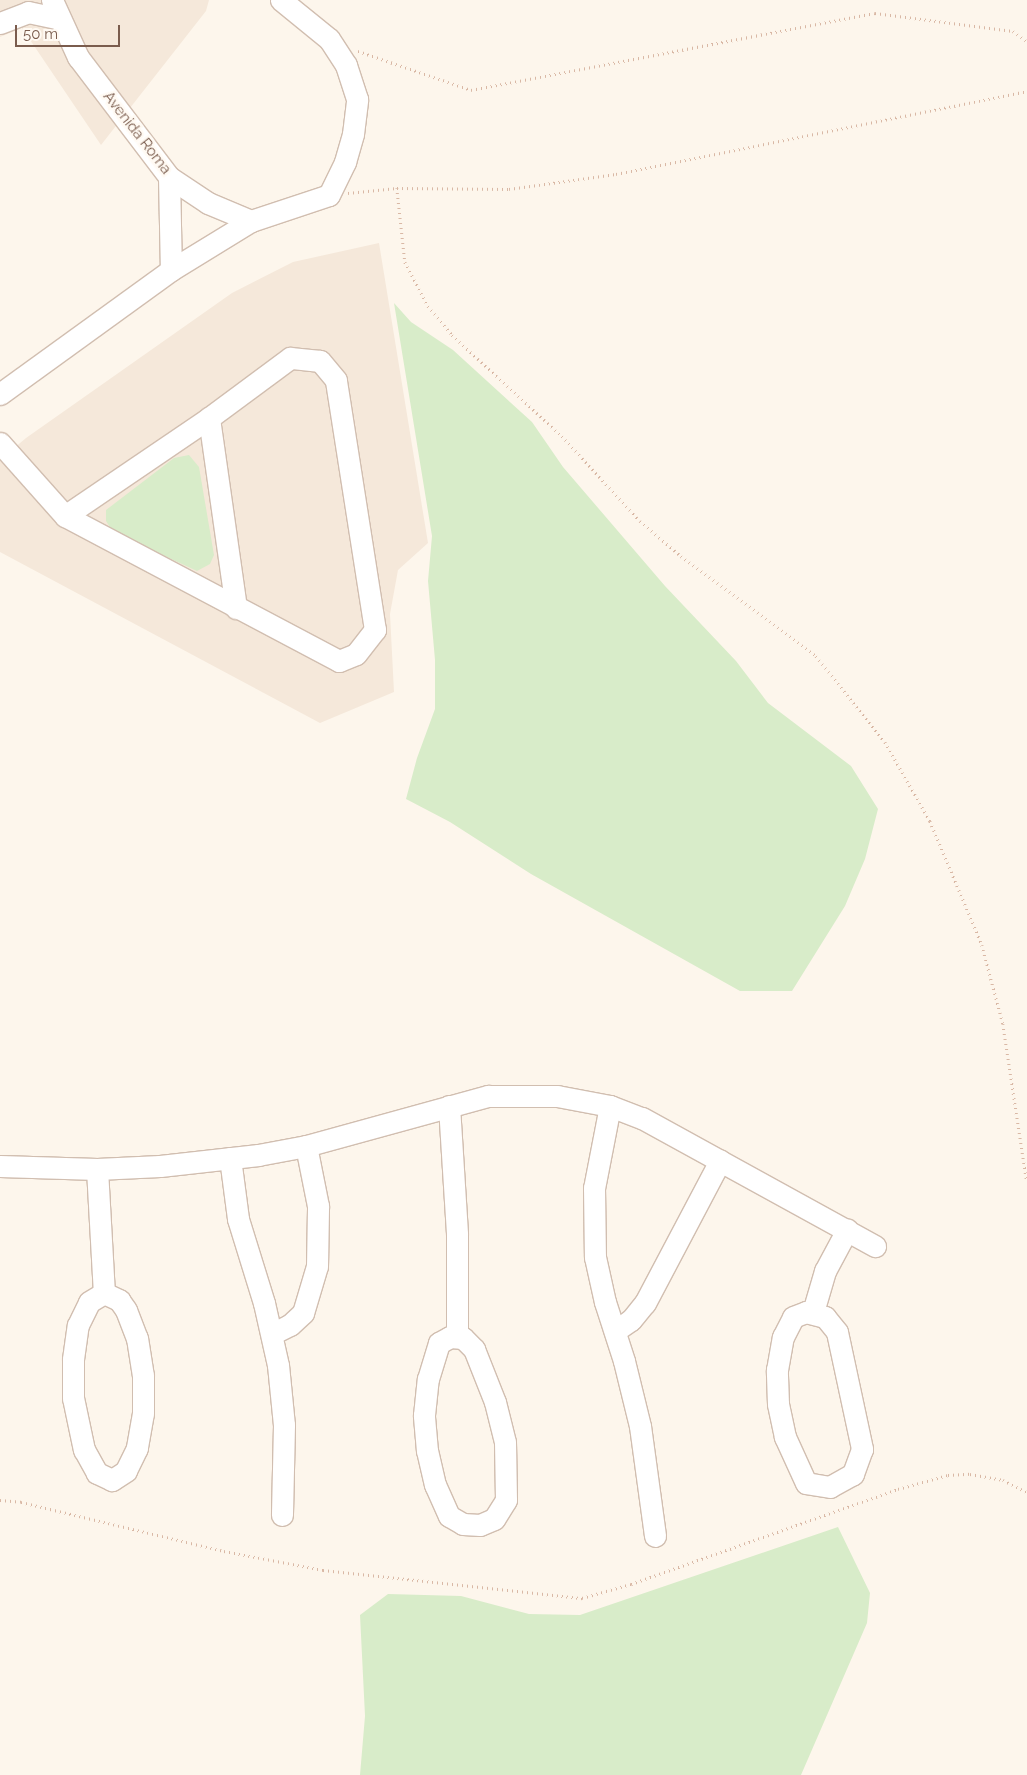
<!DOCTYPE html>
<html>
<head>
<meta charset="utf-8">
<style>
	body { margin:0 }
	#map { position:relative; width:1027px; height:1775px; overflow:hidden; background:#fdf6ec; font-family:Raleway,sans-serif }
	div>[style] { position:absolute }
	.residential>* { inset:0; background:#f5e8da }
	.green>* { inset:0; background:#d8ecc9 }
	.path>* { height:2.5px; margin-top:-1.25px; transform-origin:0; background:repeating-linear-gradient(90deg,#d9b8a5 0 1px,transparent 0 5px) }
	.roads { filter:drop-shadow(1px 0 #d1beb0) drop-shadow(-1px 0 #d1beb0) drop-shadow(0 1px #d1beb0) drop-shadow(0 -1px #d1beb0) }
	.minor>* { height:21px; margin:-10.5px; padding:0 10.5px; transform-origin:10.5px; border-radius:10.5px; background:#fff }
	span { translate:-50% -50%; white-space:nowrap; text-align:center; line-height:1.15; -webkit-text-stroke:5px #fffaf3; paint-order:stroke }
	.street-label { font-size:15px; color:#7a5c4d }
	.scale { position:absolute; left:15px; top:25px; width:105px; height:22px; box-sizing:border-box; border:2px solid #7a5c4d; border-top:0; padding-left:6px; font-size:15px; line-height:18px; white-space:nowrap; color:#7a5c4d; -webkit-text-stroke:4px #fffaf3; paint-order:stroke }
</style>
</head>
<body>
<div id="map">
	<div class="residential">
		<i style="clip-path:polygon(0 0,209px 0,206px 11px,101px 145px,22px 28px,0 37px)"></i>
		<i style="clip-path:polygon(379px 243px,428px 543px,398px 570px,390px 614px,394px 692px,320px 723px,0 552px,0 460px,26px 438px,232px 293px,293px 262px)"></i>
	</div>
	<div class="green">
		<i style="clip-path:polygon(394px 303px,411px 322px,453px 350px,532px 422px,563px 467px,665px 586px,736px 661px,768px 703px,851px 766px,878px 809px,865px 859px,845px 906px,792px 991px,740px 991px,531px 874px,450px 822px,406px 799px,417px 758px,435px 709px,435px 660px,428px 581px,432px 536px)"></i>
		<i style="clip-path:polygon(189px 455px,199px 467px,214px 555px,210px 564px,197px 571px,113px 532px,106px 521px,106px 510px,174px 458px)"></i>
		<i style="clip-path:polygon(838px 1527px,870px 1593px,867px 1623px,801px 1775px,360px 1775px,365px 1716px,360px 1615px,388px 1594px,461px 1596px,529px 1614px,580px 1615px)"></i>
	</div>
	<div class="path">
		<i style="left:358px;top:51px;width:120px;rotate:19deg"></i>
		<i style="left:471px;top:90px;width:411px;rotate:-10.8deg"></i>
		<i style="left:875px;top:13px;width:139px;rotate:7.4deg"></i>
		<i style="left:1013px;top:31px;width:17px;rotate:36deg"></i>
		<i style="left:397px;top:188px;width:74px;rotate:83.8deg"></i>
		<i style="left:405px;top:262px;width:50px;rotate:62.4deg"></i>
		<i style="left:428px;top:306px;width:38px;rotate:50deg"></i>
		<i style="left:452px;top:335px;width:149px;rotate:42.6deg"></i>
		<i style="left:562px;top:436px;width:115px;rotate:47.5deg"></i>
		<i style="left:640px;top:521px;width:54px;rotate:40.5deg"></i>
		<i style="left:681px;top:556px;width:168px;rotate:36.5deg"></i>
		<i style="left:816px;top:656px;width:110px;rotate:51.3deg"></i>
		<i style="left:885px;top:742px;width:91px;rotate:60.3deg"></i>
		<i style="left:930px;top:821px;width:134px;rotate:67.2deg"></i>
		<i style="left:982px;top:945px;width:82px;rotate:75.1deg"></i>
		<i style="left:1003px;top:1024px;width:160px;rotate:81.4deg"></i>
		<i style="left:348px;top:193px;width:49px;rotate:-5.8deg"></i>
		<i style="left:397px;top:188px;width:112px;rotate:0.5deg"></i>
		<i style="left:509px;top:189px;width:108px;rotate:-8deg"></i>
		<i style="left:616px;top:174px;width:419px;rotate:-11.4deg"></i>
		<i style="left:0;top:1500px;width:21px;rotate:5deg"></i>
		<i style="left:21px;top:1502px;width:209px;rotate:13.6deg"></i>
		<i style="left:224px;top:1551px;width:101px;rotate:10.9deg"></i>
		<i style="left:323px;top:1570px;width:261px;rotate:6.2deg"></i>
		<i style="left:582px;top:1598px;width:51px;rotate:-15.9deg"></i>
		<i style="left:631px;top:1584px;width:283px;rotate:-19.6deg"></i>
		<i style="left:898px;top:1489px;width:52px;rotate:-15.6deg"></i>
		<i style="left:948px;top:1475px;width:22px;rotate:-3deg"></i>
		<i style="left:970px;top:1474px;width:34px;rotate:10deg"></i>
		<i style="left:1003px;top:1480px;width:27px;rotate:27deg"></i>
	</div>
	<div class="roads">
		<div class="minor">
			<i style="left:52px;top:0;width:63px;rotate:65.5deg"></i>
			<i style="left:78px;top:57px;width:151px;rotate:52.8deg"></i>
			<i style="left:169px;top:177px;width:47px;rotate:33.7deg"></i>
			<i style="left:208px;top:203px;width:47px;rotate:22.7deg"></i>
			<i style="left:0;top:23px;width:30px;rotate:-21deg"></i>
			<i style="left:28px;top:12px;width:30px;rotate:12deg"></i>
			<i style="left:169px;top:177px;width:93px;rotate:88.8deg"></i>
			<i style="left:171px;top:270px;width:94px;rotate:-31.5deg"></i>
			<i style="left:251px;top:221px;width:82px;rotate:-18.4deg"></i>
			<i style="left:329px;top:195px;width:37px;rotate:-64deg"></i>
			<i style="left:345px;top:162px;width:29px;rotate:-74deg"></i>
			<i style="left:353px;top:134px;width:35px;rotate:-83deg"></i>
			<i style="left:357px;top:99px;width:36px;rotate:-108deg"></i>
			<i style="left:346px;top:65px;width:31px;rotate:-123deg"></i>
			<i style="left:329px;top:39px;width:62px;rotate:-140.9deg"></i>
			<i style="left:0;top:394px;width:211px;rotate:-35.9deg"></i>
			<i style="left:209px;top:418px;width:192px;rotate:81.9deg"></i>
			<i style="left:0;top:443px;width:98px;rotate:48.3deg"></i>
			<i style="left:65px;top:516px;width:310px;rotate:27.9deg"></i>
			<i style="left:339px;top:661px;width:18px;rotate:-22deg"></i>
			<i style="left:356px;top:654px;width:31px;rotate:-52deg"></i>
			<i style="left:375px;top:630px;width:253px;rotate:-98.9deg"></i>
			<i style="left:336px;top:380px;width:25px;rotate:-130deg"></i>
			<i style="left:320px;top:361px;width:30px;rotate:-174deg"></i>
			<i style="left:290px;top:358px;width:101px;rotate:143.5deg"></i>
			<i style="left:209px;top:418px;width:174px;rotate:145.8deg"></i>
			<i style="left:449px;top:1106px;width:128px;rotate:86.4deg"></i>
			<i style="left:457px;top:1234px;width:103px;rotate:90deg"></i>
			<i style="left:610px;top:1106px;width:84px;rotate:101deg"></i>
			<i style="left:594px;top:1188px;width:69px;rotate:89.2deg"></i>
			<i style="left:595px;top:1257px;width:46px;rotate:77.5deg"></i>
			<i style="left:605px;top:1302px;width:62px;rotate:72.1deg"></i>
			<i style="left:624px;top:1361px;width:67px;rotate:76.2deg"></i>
			<i style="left:640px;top:1426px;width:111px;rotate:82.2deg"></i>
			<i style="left:230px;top:1158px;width:62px;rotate:82.5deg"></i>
			<i style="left:238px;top:1219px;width:88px;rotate:72.8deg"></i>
			<i style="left:264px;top:1303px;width:64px;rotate:77.3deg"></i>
			<i style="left:278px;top:1365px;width:60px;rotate:84.3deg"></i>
			<i style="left:284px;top:1425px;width:90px;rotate:91.3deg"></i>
			<i style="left:0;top:1166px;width:97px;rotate:1.8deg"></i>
			<i style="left:97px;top:1169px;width:63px;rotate:-2.7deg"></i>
			<i style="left:160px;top:1166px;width:99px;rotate:-6.4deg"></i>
			<i style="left:258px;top:1155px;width:49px;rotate:-10.6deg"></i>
			<i style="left:306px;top:1146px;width:189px;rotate:-15.4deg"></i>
			<i style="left:488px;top:1096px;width:69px"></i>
			<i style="left:557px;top:1096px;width:54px;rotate:10.7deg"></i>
			<i style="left:610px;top:1106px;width:34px;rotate:21deg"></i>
			<i style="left:642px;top:1118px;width:266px;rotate:28.8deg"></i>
			<i style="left:97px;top:1169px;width:124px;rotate:86.8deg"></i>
			<i style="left:104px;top:1293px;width:17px;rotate:25deg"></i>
			<i style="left:119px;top:1300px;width:12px;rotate:55deg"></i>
			<i style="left:126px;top:1310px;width:30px;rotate:69deg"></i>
			<i style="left:137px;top:1338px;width:37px;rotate:81deg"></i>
			<i style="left:143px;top:1375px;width:38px;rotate:90deg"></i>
			<i style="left:143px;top:1413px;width:36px;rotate:100deg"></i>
			<i style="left:137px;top:1448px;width:25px;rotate:116deg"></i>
			<i style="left:126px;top:1471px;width:17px;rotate:147deg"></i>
			<i style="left:112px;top:1480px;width:17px;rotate:-155deg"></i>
			<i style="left:97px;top:1473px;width:26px;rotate:-119deg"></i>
			<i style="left:84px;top:1450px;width:53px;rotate:-101.9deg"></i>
			<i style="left:73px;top:1398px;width:39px;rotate:-90deg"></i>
			<i style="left:73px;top:1359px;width:34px;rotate:-82deg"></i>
			<i style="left:78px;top:1325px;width:25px;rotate:-64deg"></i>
			<i style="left:89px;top:1302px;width:17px;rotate:-31deg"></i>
			<i style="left:806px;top:1312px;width:20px;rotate:15deg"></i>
			<i style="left:825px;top:1317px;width:19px;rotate:51deg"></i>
			<i style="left:837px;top:1332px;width:120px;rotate:77.9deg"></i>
			<i style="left:862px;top:1449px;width:27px;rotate:110deg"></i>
			<i style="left:853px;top:1474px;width:26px;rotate:151deg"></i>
			<i style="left:830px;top:1487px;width:24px;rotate:-171deg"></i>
			<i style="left:806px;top:1483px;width:51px;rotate:-114.5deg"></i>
			<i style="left:785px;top:1437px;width:34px;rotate:-102deg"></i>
			<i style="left:778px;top:1404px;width:34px;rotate:-92deg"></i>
			<i style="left:777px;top:1370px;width:34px;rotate:-80deg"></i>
			<i style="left:783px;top:1337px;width:22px;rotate:-63deg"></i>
			<i style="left:793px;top:1317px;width:14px;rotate:-21deg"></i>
			<i style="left:813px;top:1312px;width:43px;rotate:-73.7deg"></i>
			<i style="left:825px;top:1271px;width:47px;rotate:-61.8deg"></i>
			<i style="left:615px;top:1331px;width:19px;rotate:-35deg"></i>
			<i style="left:631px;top:1320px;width:22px;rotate:-51deg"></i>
			<i style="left:645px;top:1303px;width:161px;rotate:-62.2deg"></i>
			<i style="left:272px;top:1334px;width:20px;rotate:-27deg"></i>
			<i style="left:290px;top:1325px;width:18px;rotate:-43deg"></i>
			<i style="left:303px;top:1313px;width:49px;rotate:-73.4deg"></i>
			<i style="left:317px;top:1266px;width:60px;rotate:-89deg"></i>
			<i style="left:318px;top:1206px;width:61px;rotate:-101.3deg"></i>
			<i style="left:450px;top:1337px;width:13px;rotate:4deg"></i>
			<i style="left:463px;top:1338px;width:16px;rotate:45deg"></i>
			<i style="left:474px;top:1349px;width:57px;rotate:68.4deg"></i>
			<i style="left:495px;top:1402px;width:41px;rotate:76deg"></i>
			<i style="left:505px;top:1442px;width:58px;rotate:89deg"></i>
			<i style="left:506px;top:1500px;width:22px;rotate:122deg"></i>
			<i style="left:494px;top:1519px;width:15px;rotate:157deg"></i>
			<i style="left:480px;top:1525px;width:17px;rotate:-177deg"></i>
			<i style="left:463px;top:1524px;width:16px;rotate:-150deg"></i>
			<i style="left:449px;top:1516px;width:34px;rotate:-114deg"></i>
			<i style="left:435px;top:1485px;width:35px;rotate:-103deg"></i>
			<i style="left:427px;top:1451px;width:36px;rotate:-95deg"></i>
			<i style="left:424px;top:1415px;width:36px;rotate:-84deg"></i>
			<i style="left:428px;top:1379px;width:38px;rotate:-73deg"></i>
			<i style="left:439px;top:1343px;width:13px;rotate:-29deg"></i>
		</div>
	</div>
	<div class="street-label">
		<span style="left:137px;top:133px;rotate:52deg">Avenida Roma</span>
	</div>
	<div class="scale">50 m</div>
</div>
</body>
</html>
